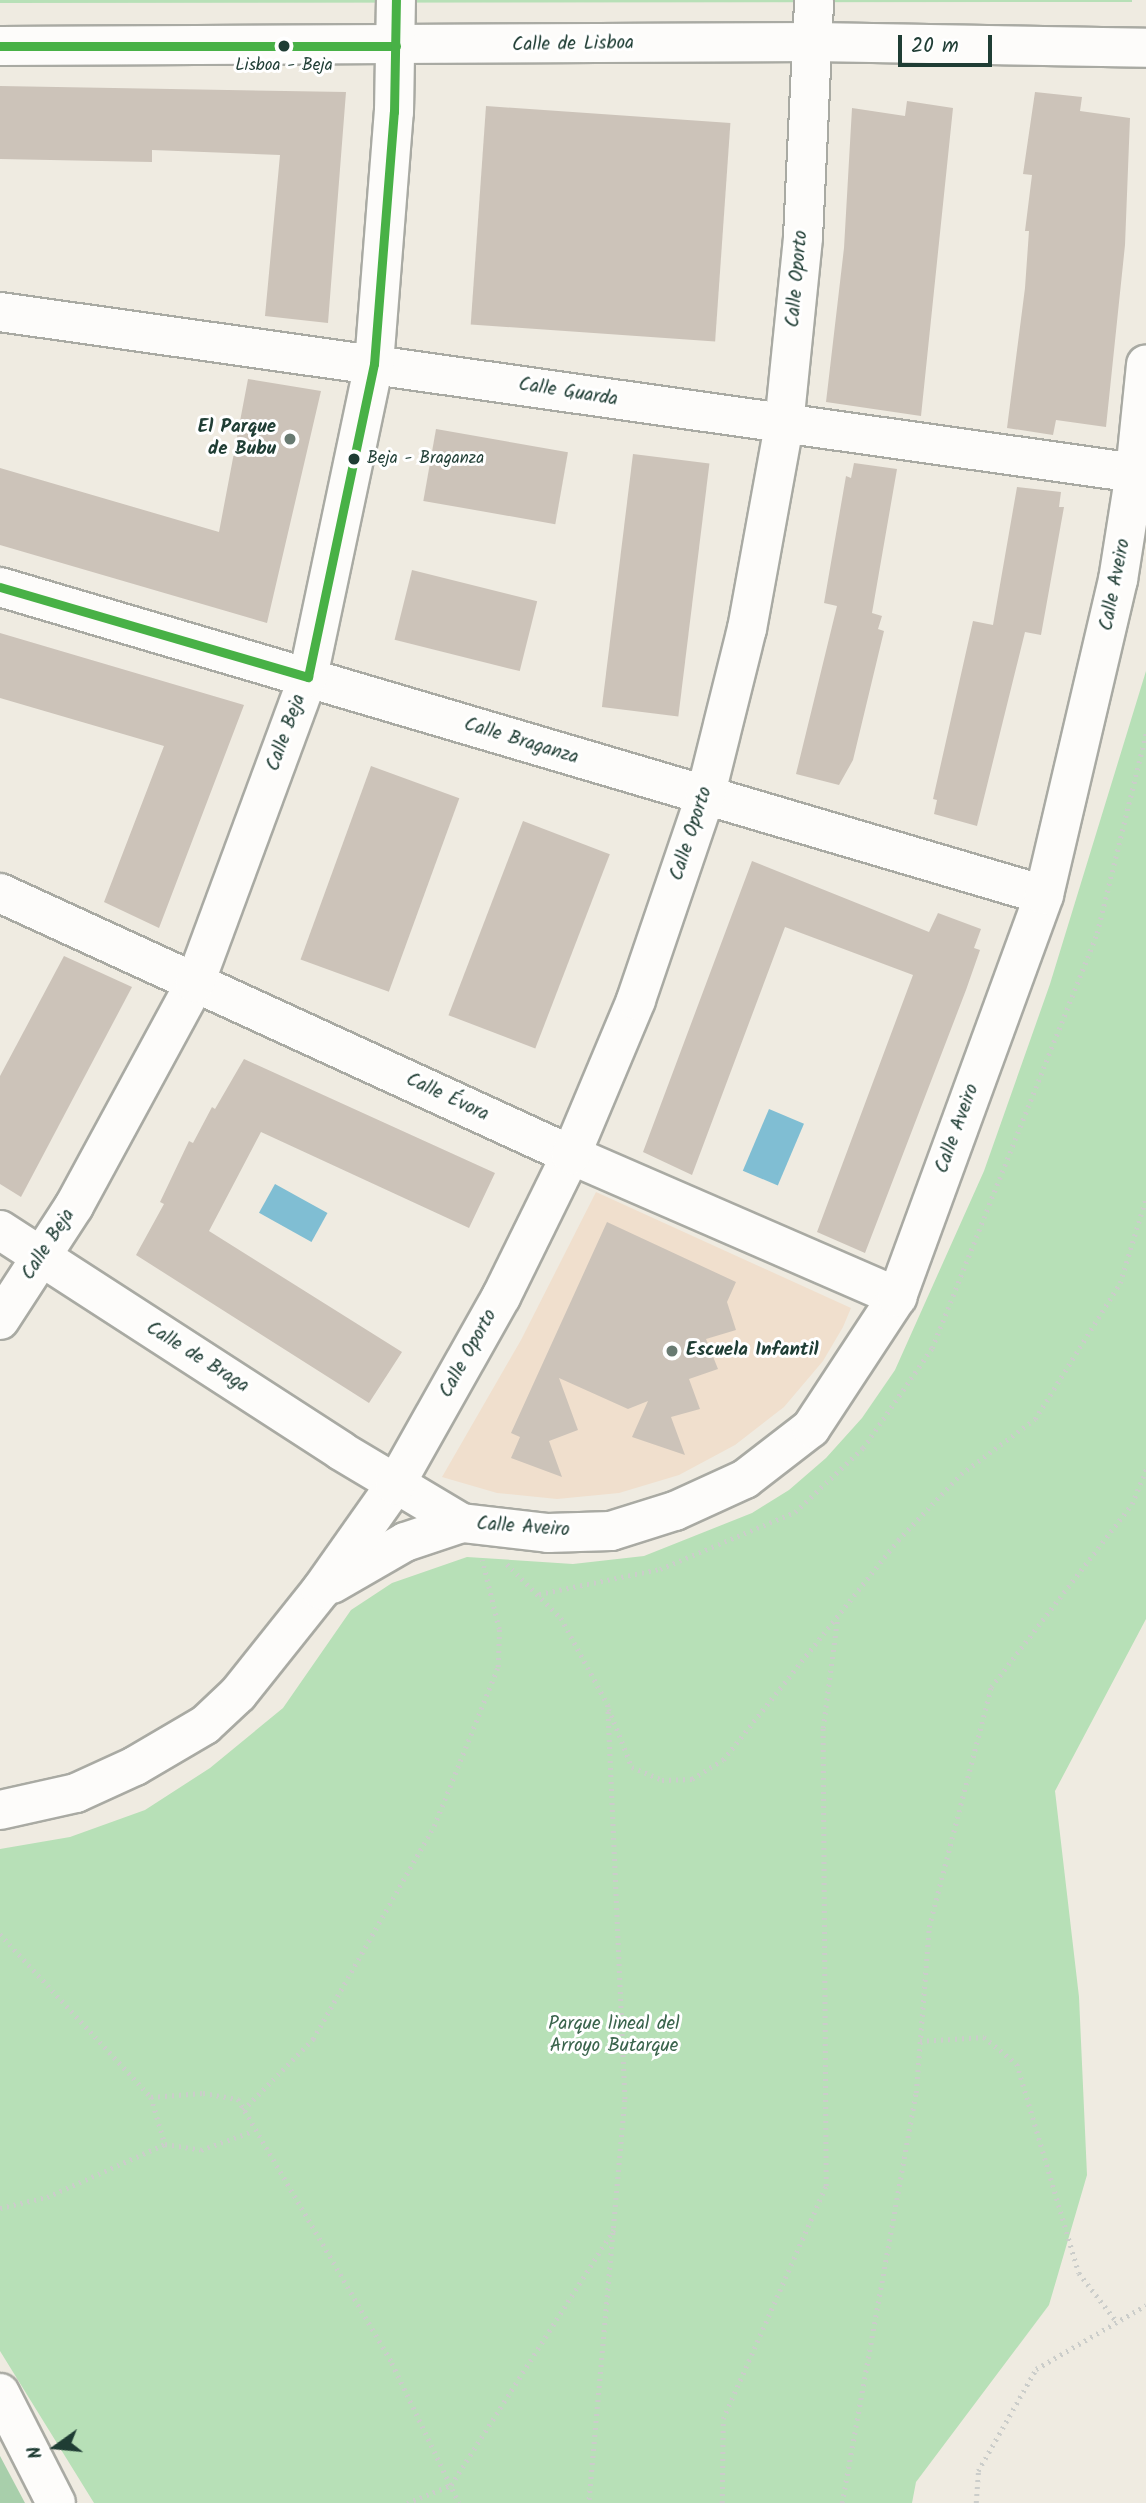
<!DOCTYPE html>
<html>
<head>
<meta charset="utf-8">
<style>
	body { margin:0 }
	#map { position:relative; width:1146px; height:2503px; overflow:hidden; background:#efebe1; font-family:Kalam,sans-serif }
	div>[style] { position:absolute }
	.built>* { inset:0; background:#f0dfcd }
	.green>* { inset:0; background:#b7e0b7 }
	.forest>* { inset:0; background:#a8cfab }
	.water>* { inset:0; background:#80bed3; transform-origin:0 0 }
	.building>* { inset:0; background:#ccc3b9; transform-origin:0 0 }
	.path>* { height:4.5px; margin-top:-2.25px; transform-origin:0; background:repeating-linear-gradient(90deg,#cbcdca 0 2px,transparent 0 7px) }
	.roads { filter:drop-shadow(2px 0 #a9aaa3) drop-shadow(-2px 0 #a9aaa3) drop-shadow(0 2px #a9aaa3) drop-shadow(0 -2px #a9aaa3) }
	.minor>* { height:38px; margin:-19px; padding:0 19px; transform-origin:19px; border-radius:19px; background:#fdfcfa }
	.bus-1>* { height:9px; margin:-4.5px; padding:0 4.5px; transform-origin:4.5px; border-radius:4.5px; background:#48b146 }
	.dots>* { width:19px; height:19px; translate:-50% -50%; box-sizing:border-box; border:4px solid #fff; border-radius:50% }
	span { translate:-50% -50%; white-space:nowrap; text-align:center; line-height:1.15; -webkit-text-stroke:6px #fff; paint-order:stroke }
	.bus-label { font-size:17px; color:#1f3d34 }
	.left { translate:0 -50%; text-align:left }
	.street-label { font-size:19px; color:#1f3d34 }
	.poi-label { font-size:19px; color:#1f3d34; font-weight:700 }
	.right { translate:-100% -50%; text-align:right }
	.park-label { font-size:19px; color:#3a644c }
	.north { position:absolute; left:21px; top:2412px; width:70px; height:70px; -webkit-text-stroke:5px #fff; paint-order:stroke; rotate:255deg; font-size:19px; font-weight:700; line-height:28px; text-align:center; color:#1f3d34 }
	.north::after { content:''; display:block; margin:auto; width:24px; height:32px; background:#1f3d34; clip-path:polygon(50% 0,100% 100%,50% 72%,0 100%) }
	.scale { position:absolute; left:898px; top:35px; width:94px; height:32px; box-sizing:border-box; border:4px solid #1f3d34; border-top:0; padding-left:9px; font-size:21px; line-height:24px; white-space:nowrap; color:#1f3d34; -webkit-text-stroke:5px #fff; paint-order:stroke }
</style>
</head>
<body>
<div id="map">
	<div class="built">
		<i style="clip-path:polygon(596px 1192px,851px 1308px,843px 1327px,823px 1361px,784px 1407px,735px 1445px,679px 1475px,619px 1493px,557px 1499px,497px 1493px,442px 1477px,521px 1340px)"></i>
	</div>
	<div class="green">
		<i style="clip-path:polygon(0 0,1132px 0,1132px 2px,0 3px)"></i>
		<i style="clip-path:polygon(1146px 671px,1146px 1619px,1055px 1791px,1079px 1997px,1087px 2175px,1049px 2305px,916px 2482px,912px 2503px,94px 2503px,0 2351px,0 1849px,70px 1837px,145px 1810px,210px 1768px,283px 1708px,351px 1610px,392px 1583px,467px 1557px,573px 1564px,644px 1556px,752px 1513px,789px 1490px,826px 1458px,862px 1418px,895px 1370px,984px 1171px,1050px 984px)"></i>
	</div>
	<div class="forest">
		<i style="clip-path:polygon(0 2456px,25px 2503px,0 2503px)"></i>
	</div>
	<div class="water">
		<i style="left:769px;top:1109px;width:38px;height:67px;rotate:23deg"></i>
		<i style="left:275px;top:1184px;width:60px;height:33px;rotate:29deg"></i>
	</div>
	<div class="building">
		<i style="clip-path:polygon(0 86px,346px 92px,328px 323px,265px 316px,280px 155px,152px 150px,152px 162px,0 159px)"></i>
		<i style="clip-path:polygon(1035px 92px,1082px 97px,1080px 111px,1130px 118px,1125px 245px,1106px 427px,1056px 420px,1053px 435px,1007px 428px,1025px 288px,1029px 231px,1025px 231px,1032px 175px,1023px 174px)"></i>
		<i style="clip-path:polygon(907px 101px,953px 108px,921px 416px,826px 402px,844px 248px,852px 108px,905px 116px)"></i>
		<i style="left:486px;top:106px;width:245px;height:219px;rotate:4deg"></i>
		<i style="clip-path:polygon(248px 379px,321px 391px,267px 623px,0 545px,0 468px,219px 532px)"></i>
		<i style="left:436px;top:429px;width:134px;height:73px;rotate:10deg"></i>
		<i style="left:633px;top:454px;width:77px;height:255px;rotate:7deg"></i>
		<i style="clip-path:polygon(854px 463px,897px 469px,872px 613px,882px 616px,878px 629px,884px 631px,853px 760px,839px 785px,796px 774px,837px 606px,824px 603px,846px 476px,851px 478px)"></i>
		<i style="clip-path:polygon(1017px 487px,1061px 492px,1059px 507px,1064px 507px,1041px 635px,1025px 632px,977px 826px,934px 814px,937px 800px,933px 799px,973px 621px,993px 625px)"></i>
		<i style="left:412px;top:570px;width:129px;height:72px;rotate:14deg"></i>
		<i style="clip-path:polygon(0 633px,244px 705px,159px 928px,104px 902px,164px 746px,0 698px)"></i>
		<i style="left:371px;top:766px;width:94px;height:206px;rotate:20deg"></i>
		<i style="left:523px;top:821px;width:93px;height:208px;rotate:21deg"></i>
		<i style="clip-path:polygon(752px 861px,929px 932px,938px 913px,981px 929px,974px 948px,980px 950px,966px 990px,865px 1253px,817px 1232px,913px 975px,785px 927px,692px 1175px,643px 1152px)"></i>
		<i style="clip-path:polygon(64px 956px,132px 987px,21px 1197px,0 1184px,0 1076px)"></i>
		<i style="clip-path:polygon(244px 1059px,495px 1173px,469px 1228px,261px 1132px,209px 1231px,402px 1352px,369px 1403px,136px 1255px,164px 1204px,160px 1202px,189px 1141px,193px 1143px,212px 1107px,215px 1109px)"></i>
		<i style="clip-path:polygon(607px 1222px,736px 1282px,727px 1302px,736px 1330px,706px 1339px,718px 1369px,689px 1379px,700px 1409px,671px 1417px,685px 1455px,632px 1437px,648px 1401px,628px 1409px,559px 1378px,578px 1430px,549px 1441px,562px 1477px,511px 1458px,520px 1437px,511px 1433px)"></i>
	</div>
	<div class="path">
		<i style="left:507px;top:1564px;width:76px;rotate:45deg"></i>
		<i style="left:561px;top:1618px;width:99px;rotate:61.6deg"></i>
		<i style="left:608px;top:1705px;width:395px;rotate:87.5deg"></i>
		<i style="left:625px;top:2100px;width:405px;rotate:95.1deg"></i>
		<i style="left:539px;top:1594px;width:124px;rotate:-11.7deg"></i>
		<i style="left:660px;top:1569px;width:147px;rotate:-22.9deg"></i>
		<i style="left:795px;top:1512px;width:93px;rotate:-43.3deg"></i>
		<i style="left:863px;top:1448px;width:121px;rotate:-55.4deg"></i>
		<i style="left:932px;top:1348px;width:447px;rotate:-68.3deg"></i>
		<i style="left:1097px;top:933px;width:206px;rotate:-76.2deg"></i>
		<i style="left:609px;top:1709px;width:62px;rotate:68.4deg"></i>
		<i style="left:632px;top:1767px;width:33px;rotate:23deg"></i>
		<i style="left:662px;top:1780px;width:30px;rotate:-2deg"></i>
		<i style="left:692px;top:1779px;width:36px;rotate:-32deg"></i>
		<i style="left:723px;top:1760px;width:281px;rotate:-51.5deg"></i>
		<i style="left:898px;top:1540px;width:91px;rotate:-46.3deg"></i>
		<i style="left:961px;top:1474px;width:92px;rotate:-36.6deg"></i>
		<i style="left:1035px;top:1419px;width:160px;rotate:-58deg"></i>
		<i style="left:1120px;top:1283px;width:89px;rotate:-73deg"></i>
		<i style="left:0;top:1934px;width:222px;rotate:47.2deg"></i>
		<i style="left:151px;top:2097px;width:49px;rotate:73.4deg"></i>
		<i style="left:920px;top:2041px;width:64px;rotate:-3.6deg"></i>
		<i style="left:984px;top:2037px;width:43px;rotate:39.3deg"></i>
		<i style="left:1017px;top:2064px;width:218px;rotate:73.5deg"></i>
		<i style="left:1079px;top:2273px;width:62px;rotate:52.2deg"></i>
		<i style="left:151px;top:2097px;width:52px;rotate:-4.4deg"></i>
		<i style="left:203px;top:2093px;width:36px;rotate:10deg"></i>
		<i style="left:238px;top:2099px;width:306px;rotate:59.7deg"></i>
		<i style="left:392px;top:2363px;width:155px;rotate:64.4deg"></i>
		<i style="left:243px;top:2110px;width:100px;rotate:-45.4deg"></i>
		<i style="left:313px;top:2039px;width:245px;rotate:-60.4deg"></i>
		<i style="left:434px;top:1826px;width:171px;rotate:-68.1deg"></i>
		<i style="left:498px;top:1667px;width:38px;rotate:-88deg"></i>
		<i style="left:499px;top:1629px;width:71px;rotate:-103.8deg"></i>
		<i style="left:0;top:2208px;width:48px;rotate:-13.2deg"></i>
		<i style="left:47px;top:2197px;width:129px;rotate:-24.2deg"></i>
		<i style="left:165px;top:2144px;width:36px;rotate:9deg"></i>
		<i style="left:201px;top:2150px;width:55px;rotate:-20.1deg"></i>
		<i style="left:407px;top:2503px;width:48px;rotate:-22.2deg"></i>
		<i style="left:451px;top:2485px;width:303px;rotate:-57.5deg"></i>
		<i style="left:722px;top:2503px;width:84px;rotate:-89.3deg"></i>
		<i style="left:723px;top:2419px;width:255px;rotate:-66.2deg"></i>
		<i style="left:826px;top:2186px;width:458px;rotate:-90.4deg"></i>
		<i style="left:823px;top:1728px;width:108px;rotate:-82.5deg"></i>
		<i style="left:842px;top:2503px;width:417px;rotate:-79.8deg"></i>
		<i style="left:916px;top:2093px;width:167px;rotate:-85.5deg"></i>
		<i style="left:929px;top:1927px;width:248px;rotate:-75.5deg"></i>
		<i style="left:991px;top:1687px;width:231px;rotate:-52.4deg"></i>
		<i style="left:1132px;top:1504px;width:38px;rotate:-68deg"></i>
		<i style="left:976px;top:2503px;width:32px;rotate:-86deg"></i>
		<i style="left:978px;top:2471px;width:117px;rotate:-60.4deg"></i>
		<i style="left:1036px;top:2369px;width:127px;rotate:-30.2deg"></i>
	</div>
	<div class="roads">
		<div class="minor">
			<i style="left:0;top:46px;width:814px;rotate:-0.28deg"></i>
			<i style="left:814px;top:42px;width:332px;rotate:1deg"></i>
			<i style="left:0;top:312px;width:1146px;rotate:8.07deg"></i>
			<i style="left:0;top:587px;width:1088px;rotate:16.44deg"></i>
			<i style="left:0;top:893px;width:628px;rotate:24.65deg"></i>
			<i style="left:571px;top:1155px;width:356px;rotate:23.5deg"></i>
			<i style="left:0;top:1230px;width:406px;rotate:32.9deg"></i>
			<i style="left:341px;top:1451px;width:141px;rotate:30.8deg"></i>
			<i style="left:462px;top:1523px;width:87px;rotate:6.6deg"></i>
			<i style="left:548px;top:1533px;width:63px;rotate:-1.8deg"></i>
			<i style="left:611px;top:1531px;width:67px;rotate:-17.4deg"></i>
			<i style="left:675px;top:1511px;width:77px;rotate:-24.6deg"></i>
			<i style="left:745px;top:1479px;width:83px;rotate:-37.7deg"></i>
			<i style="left:811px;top:1428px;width:157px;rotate:-56.7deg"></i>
			<i style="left:897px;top:1297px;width:428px;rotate:-69.9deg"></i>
			<i style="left:1044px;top:895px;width:324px;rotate:-76.8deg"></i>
			<i style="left:1118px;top:580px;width:108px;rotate:-81deg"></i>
			<i style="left:1135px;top:473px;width:109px;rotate:-84.2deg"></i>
			<i style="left:0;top:1320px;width:136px;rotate:-57deg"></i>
			<i style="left:74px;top:1206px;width:254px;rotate:-61.5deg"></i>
			<i style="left:195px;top:983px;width:326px;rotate:-69.7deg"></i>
			<i style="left:308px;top:677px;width:320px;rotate:-78.1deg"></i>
			<i style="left:374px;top:364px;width:253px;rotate:-85.5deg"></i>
			<i style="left:394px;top:112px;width:112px;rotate:-89deg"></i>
			<i style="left:332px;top:1584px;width:84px;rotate:-29.9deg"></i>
			<i style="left:405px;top:1542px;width:60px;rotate:-18.4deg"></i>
			<i style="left:0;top:1810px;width:78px;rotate:-12.6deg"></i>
			<i style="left:76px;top:1793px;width:65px;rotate:-24.6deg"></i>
			<i style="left:135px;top:1766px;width:81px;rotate:-30.4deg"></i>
			<i style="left:205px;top:1725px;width:45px;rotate:-43.2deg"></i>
			<i style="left:238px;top:1694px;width:133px;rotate:-51.4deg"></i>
			<i style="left:321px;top:1590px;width:128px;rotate:-54.8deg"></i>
			<i style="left:395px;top:1485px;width:216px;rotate:-60.6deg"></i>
			<i style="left:501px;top:1297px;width:158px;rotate:-63.8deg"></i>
			<i style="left:571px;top:1155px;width:168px;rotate:-67.2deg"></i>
			<i style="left:636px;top:1000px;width:214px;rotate:-71.2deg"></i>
			<i style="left:705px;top:797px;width:173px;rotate:-76deg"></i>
			<i style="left:747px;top:629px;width:207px;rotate:-79.7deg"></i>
			<i style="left:784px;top:425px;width:189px;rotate:-84.2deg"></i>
			<i style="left:803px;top:237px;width:237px;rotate:-87.3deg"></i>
			<i style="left:0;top:2393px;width:123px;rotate:63deg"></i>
		</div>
	</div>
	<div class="bus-1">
		<i style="left:0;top:46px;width:396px"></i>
		<i style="left:0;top:587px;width:321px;rotate:16.3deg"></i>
		<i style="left:308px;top:677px;width:320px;rotate:-78.1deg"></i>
		<i style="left:374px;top:364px;width:253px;rotate:-85.5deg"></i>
		<i style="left:394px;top:112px;width:112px;rotate:-89deg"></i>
	</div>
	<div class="dots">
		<i style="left:284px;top:46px;background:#1f3d34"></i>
		<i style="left:290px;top:439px;background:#687a71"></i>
		<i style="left:354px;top:459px;background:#1f3d34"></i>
		<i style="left:672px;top:1351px;background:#687a71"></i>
	</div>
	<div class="bus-label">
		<span style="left:284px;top:66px">Lisboa - Beja</span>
		<span class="left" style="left:367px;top:459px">Beja - Braganza</span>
	</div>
	<div class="street-label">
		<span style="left:573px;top:45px;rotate:-1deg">Calle de Lisboa</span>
		<span style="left:798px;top:279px;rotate:-85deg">Calle Oporto</span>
		<span style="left:568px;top:393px;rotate:9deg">Calle Guarda</span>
		<span style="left:1116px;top:585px;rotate:-79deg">Calle Aveiro</span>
		<span style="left:287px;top:733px;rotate:-70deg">Calle Beja</span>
		<span style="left:521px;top:742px;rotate:17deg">Calle Braganza</span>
		<span style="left:692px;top:834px;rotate:-72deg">Calle Oporto</span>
		<span style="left:447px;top:1098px;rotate:25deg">Calle Évora</span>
		<span style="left:958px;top:1129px;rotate:-70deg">Calle Aveiro</span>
		<span style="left:49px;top:1245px;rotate:-57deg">Calle Beja</span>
		<span style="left:469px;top:1354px;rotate:-61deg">Calle Oporto</span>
		<span style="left:197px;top:1358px;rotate:32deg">Calle de Braga</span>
		<span style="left:523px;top:1528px;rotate:4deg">Calle Aveiro</span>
	</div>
	<div class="poi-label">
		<span class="right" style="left:276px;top:439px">El Parque<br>de Bubu</span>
		<span class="left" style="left:686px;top:1351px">Escuela Infantil</span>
	</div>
	<div class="park-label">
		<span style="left:614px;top:2036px">Parque lineal del<br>Arroyo Butarque</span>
	</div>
	<div class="north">N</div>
	<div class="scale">20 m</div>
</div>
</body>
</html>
